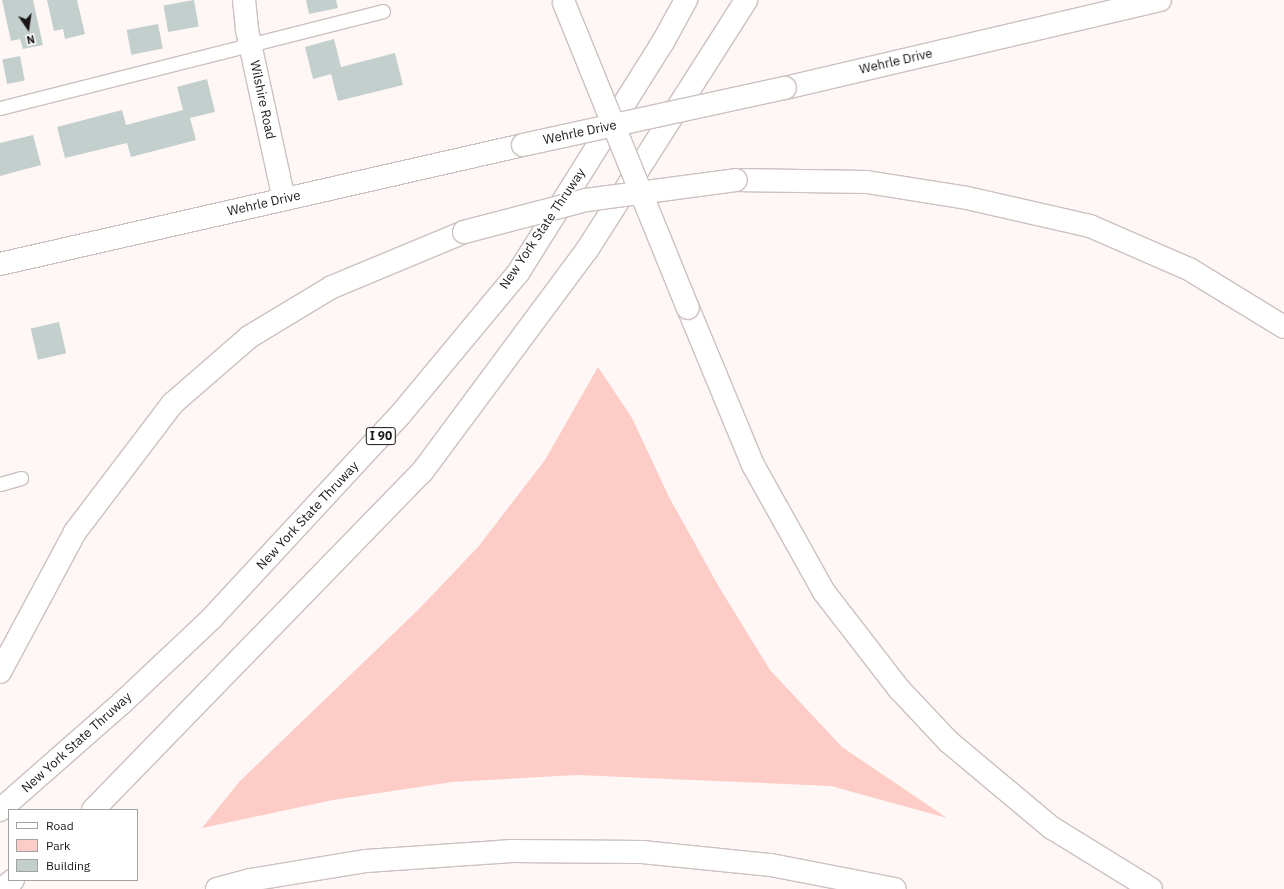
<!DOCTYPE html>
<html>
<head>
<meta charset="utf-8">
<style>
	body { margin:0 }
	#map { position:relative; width:1284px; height:889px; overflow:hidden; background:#fef7f6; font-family:"IBM Plex Sans",sans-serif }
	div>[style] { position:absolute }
	.green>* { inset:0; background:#feccc6 }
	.building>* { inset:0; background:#c3cfcd; transform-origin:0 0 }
	.roads { filter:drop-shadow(1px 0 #ccc1c0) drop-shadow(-1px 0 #ccc1c0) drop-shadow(0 1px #ccc1c0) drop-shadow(0 -1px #ccc1c0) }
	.lane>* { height:13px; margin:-6.5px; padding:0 6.5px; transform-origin:6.5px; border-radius:6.5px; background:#fff }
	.street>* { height:22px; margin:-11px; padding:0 11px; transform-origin:11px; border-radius:11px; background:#fff }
	.secondary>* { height:22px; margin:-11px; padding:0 11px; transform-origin:11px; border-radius:11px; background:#fff }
	.highway>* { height:22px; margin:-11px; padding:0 11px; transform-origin:11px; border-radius:11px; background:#fff }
	.bridges { filter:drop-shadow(1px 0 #ccc1c0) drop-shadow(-1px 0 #ccc1c0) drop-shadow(0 1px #ccc1c0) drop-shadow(0 -1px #ccc1c0) }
	.secondary-bridge>* { height:22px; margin:-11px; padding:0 11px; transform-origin:11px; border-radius:11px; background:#fff }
	.highway-bridge>* { height:22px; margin:-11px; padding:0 11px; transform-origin:11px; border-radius:11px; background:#fff }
	span { translate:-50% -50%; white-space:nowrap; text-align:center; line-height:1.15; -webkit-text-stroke:3.5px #fff; paint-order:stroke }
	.shield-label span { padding:1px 3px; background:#fff; border:1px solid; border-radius:3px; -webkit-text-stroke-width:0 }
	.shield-label { font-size:12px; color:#1a1616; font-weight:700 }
	.street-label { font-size:13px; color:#1a1616 }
	.legend { position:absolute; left:8px; top:809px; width:130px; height:72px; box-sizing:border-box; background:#fff; border:1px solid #a3a2a2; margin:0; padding:5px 7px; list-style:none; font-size:12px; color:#1a1616 }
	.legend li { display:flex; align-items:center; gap:8px; height:20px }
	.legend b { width:20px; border:1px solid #a3a2a2 }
	.north { position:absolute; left:8px; top:8px; width:40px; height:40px; -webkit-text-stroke:3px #fff; paint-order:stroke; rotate:167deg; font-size:11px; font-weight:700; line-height:16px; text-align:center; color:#1a1616 }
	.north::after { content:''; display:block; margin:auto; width:14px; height:18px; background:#1a1616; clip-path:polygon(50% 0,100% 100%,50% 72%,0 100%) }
</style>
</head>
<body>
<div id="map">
	<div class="green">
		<i style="clip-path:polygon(598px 367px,632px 418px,669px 497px,719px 587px,770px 670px,842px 747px,947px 818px,831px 786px,577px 775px,452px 782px,333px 800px,202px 828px,239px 782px,418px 610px,478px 547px,545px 460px)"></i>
	</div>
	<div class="building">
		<i style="clip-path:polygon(2px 0,33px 0,43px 45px,23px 49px,20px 39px,11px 41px)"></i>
		<i style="clip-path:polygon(47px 0,77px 0,85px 34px,65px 39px,63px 29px,54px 31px)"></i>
		<i style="left:194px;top:0;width:27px;height:31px;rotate:80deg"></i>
		<i style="clip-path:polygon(306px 0,336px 0,338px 8px,309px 14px)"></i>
		<i style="left:158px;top:24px;width:25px;height:32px;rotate:79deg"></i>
		<i style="clip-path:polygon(334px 39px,341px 67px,395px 53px,403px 85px,338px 101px,331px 74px,313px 79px,305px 47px)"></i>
		<i style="left:20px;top:56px;width:25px;height:18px;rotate:79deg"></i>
		<i style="clip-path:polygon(207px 79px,215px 112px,190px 118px,196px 140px,131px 157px,127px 143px,65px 158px,57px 127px,122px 110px,126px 125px,183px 110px,177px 87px)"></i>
		<i style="clip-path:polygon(33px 135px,41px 165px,0 176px,0 143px)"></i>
		<i style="left:59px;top:322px;width:32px;height:29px;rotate:77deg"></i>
	</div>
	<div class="roads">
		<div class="lane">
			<i style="left:0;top:108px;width:395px;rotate:-14.2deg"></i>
			<i style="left:0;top:484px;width:22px;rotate:-16deg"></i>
		</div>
		<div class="street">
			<i style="left:244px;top:0;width:30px;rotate:84deg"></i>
			<i style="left:247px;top:30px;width:173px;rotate:77.7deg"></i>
		</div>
		<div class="secondary">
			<i style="left:785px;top:88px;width:385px;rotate:-13.2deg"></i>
			<i style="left:0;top:264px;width:536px;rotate:-12.82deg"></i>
		</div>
		<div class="highway">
			<i style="left:736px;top:180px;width:131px;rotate:0.9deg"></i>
			<i style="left:867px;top:182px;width:101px;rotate:9.1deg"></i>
			<i style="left:967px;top:198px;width:126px;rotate:12.8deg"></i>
			<i style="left:1090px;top:226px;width:108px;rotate:23.5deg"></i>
			<i style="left:1189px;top:269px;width:111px;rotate:31.4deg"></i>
			<i style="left:688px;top:308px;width:170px;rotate:67.5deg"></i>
			<i style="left:753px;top:465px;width:145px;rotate:60.8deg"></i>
			<i style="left:824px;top:592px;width:123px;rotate:52.3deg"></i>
			<i style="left:899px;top:689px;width:73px;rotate:46.7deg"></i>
			<i style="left:949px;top:742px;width:134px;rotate:39.9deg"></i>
			<i style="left:1052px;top:828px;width:116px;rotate:31.6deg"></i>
			<i style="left:0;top:672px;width:159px;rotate:-61.8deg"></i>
			<i style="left:75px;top:532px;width:161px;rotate:-52.8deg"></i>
			<i style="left:172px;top:404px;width:102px;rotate:-41deg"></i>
			<i style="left:249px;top:337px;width:97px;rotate:-31.1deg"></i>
			<i style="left:332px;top:287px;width:143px;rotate:-22.6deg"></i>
			<i style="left:0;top:810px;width:164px;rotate:-41.3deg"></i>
			<i style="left:123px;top:702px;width:121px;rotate:-43.3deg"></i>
			<i style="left:211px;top:619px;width:278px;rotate:-47.2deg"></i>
			<i style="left:400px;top:415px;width:185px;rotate:-50.3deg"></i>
			<i style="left:518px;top:273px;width:273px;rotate:-57.9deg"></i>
			<i style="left:663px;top:42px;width:48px;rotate:-61.3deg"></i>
			<i style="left:93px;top:810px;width:472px;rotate:-45.8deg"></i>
			<i style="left:422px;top:472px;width:277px;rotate:-53.4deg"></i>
			<i style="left:587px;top:250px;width:296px;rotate:-57.5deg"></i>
			<i style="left:2px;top:889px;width:14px;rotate:-39deg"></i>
			<i style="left:217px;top:889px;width:34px;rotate:-15deg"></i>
			<i style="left:250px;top:880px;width:118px;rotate:-9.3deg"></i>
			<i style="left:366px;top:861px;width:146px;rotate:-3.9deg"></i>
			<i style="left:512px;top:851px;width:130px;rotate:0.4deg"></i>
			<i style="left:642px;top:852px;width:130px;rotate:5.8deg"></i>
			<i style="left:771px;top:865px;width:126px;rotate:11deg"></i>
		</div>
	</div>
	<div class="bridges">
		<div class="secondary-bridge">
			<i style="left:523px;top:145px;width:268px;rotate:-12.3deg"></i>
		</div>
		<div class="highway-bridge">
			<i style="left:564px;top:3px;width:329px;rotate:67.9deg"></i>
			<i style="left:464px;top:232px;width:126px;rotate:-14.7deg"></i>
			<i style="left:586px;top:200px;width:151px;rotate:-7.6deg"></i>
		</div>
	</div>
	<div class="shield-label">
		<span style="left:381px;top:436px">I 90</span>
	</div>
	<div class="street-label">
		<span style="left:896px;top:62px;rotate:-13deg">Wehrle Drive</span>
		<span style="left:262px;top:100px;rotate:78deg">Wilshire Road</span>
		<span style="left:580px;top:133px;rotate:-12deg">Wehrle Drive</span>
		<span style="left:264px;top:204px;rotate:-13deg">Wehrle Drive</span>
		<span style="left:543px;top:229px;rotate:-56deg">New York State Thruway</span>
		<span style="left:308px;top:516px;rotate:-47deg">New York State Thruway</span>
		<span style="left:77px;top:743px;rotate:-42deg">New York State Thruway</span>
	</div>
	<ul class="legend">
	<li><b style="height:5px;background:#fff"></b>Road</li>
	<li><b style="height:11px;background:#feccc6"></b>Park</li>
	<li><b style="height:11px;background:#c3cfcd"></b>Building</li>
	</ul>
	<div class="north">N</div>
</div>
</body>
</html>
